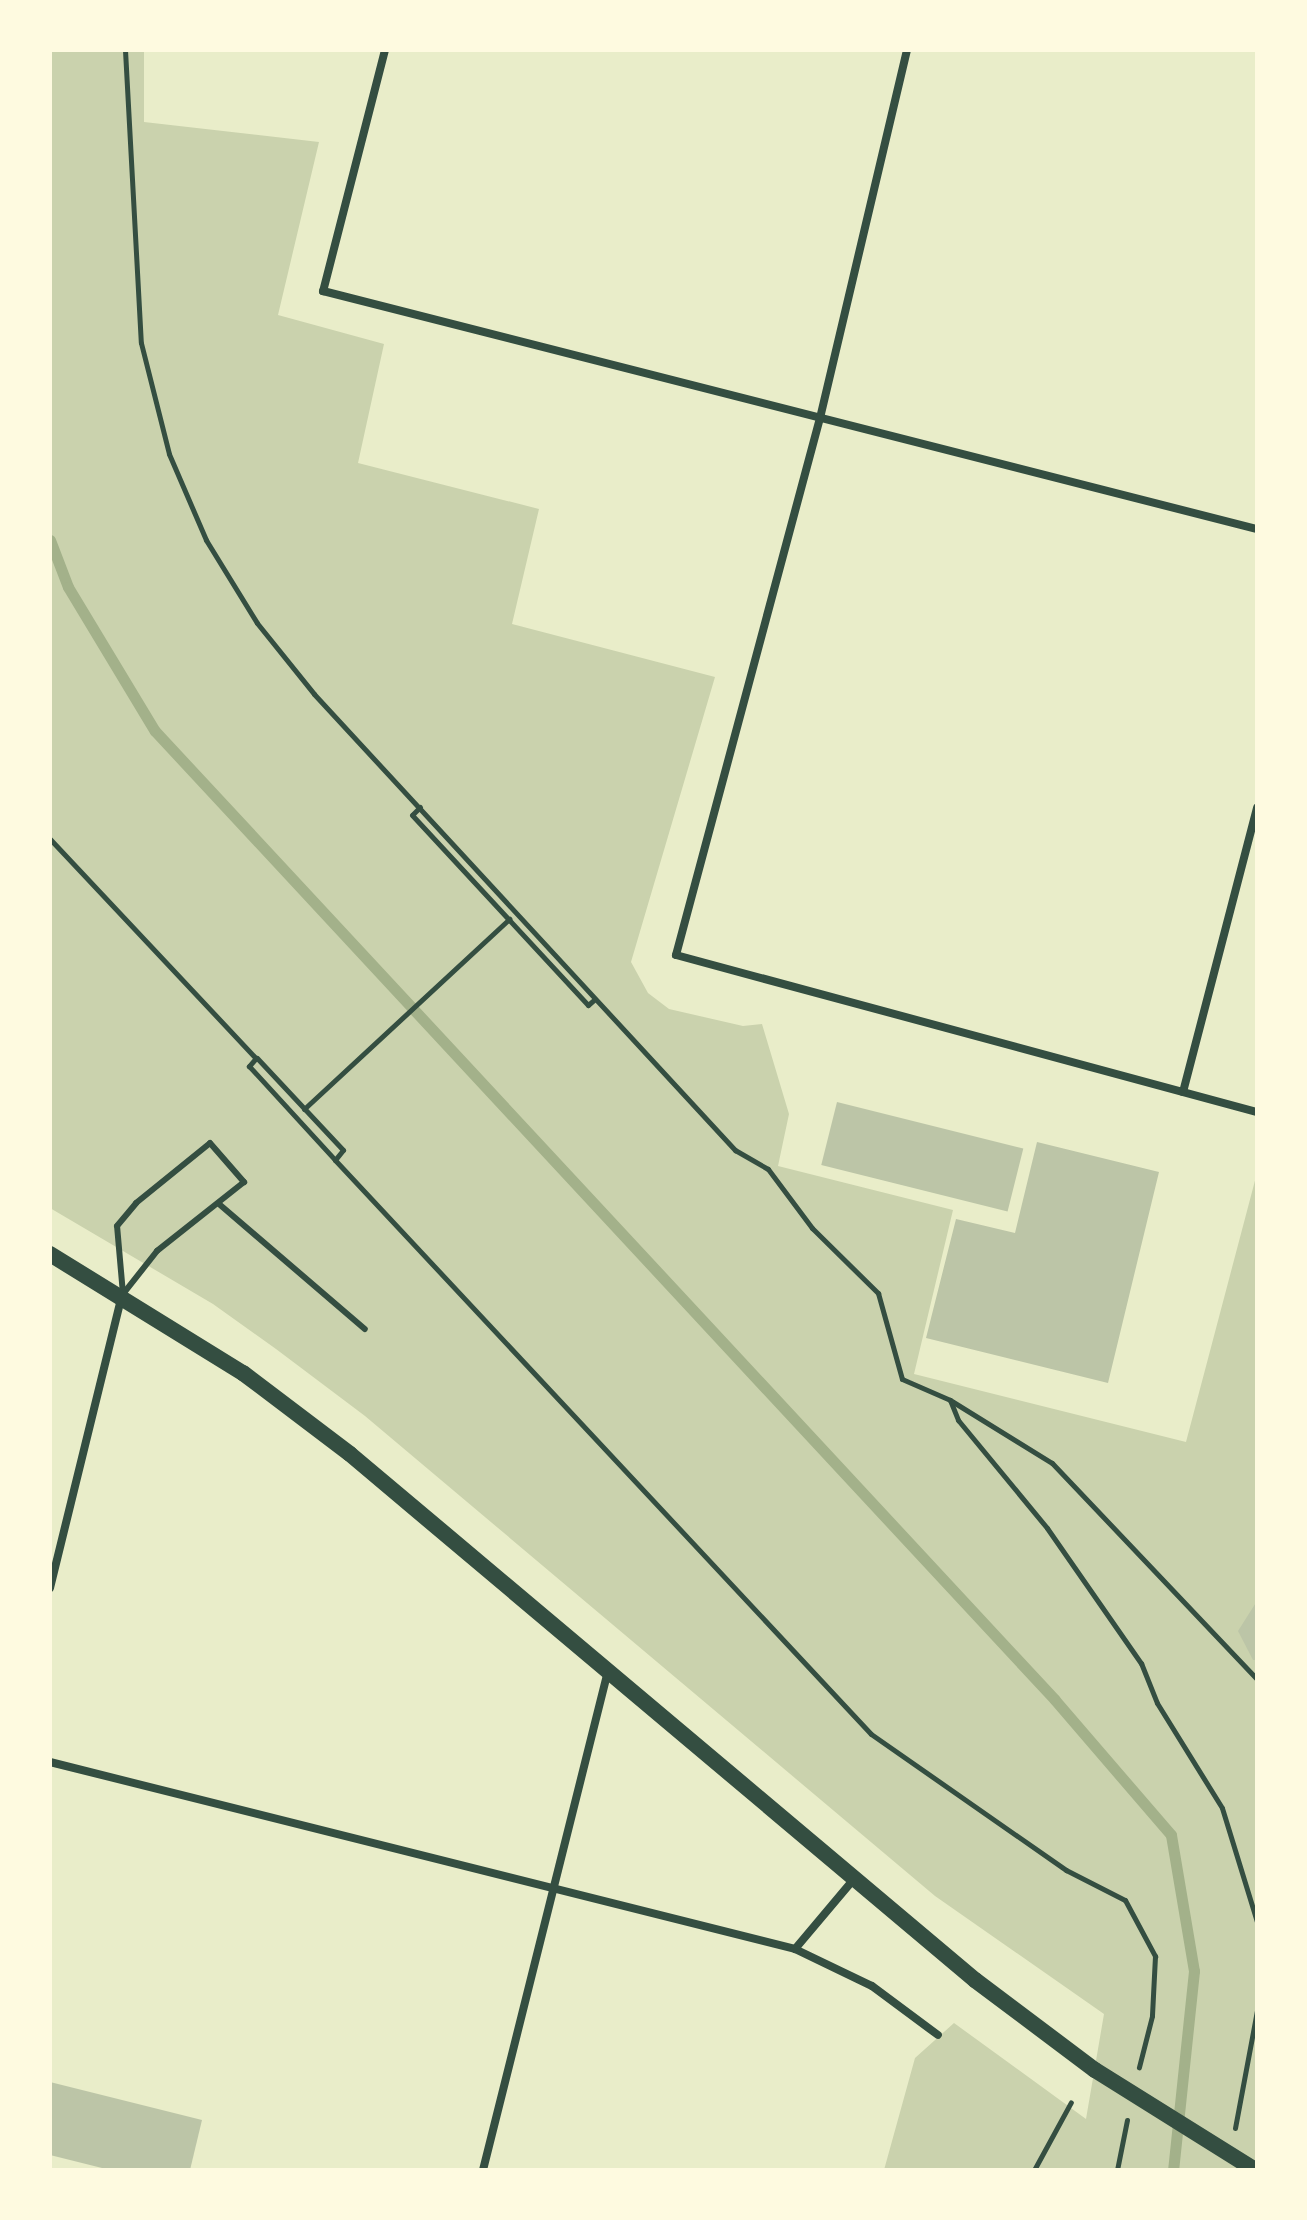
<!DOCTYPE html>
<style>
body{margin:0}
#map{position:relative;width:1307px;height:2220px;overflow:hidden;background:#e9edc9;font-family:Lora,serif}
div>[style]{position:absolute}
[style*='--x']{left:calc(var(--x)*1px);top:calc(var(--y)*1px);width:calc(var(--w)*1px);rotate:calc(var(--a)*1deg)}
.green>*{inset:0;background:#cad2ad}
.stream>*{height:11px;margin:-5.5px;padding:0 5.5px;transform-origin:5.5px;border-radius:5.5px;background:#a3b18a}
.building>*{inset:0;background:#bcc5a7;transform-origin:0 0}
.path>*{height:5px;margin:-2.5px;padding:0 2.5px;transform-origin:2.5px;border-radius:2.5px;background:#344e41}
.service>*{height:6px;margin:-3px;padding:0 3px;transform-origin:3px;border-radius:3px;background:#344e41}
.minor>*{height:8px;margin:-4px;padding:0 4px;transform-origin:4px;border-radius:4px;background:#344e41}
.secondary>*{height:16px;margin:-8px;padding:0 8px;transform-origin:8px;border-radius:8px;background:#344e41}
span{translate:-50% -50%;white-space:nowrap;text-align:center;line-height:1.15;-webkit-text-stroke:8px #fefae0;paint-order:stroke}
.frame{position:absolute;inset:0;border:52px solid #fefae0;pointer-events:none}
</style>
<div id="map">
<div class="green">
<i style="clip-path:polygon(50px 50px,144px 50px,144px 122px,319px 142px,278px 315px,384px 344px,358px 463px,539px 509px,512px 624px,715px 677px,631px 962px,648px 993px,669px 1009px,743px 1026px,762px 1024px,789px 1114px,778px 1166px,953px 1210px,914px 1374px,1186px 1442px,1257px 1173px,1257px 2170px,884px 2170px,915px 2058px,954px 2023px,1086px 2119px,1104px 2014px,935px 1896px,365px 1416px,276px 1349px,213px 1304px,50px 1208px)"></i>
</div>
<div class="stream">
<i style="--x:50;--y:540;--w:50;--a:69"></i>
<i style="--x:68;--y:587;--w:168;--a:58.9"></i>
<i style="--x:155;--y:731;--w:1322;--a:47.11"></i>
<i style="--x:1055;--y:1700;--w:178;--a:49.3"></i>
<i style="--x:1171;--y:1835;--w:138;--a:80.4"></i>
<i style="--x:1194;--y:1971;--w:200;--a:96"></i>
</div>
<div class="building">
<i style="left:837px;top:1102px;width:192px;height:65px;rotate:14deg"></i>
<i style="clip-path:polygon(1037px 1142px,1159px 1172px,1108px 1383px,926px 1338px,956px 1219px,1015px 1233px)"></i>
<i style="clip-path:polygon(1257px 1601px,1257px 1660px,1253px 1660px,1238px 1631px)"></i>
<i style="clip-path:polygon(50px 2082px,202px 2120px,190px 2170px,110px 2170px,50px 2155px)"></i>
</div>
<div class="path">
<i style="--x:125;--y:50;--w:293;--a:86.9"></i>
<i style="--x:141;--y:343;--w:114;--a:75.8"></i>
<i style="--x:169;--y:454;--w:94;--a:66.7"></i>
<i style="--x:206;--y:540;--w:97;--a:58.4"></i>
<i style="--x:257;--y:623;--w:91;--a:51.2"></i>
<i style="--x:314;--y:694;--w:621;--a:47.29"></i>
<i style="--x:735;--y:1150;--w:38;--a:30"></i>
<i style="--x:768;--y:1169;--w:74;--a:53.3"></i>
<i style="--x:812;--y:1228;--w:93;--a:44.6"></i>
<i style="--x:878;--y:1293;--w:89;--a:74.4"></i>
<i style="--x:902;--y:1379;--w:52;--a:23.6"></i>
<i style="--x:950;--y:1400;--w:22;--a:68"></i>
<i style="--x:958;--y:1420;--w:140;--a:50.5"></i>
<i style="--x:1047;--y:1528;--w:165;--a:55.2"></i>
<i style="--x:1141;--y:1663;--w:43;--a:68.2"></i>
<i style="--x:1157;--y:1703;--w:123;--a:58.2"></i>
<i style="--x:1222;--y:1808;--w:119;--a:72.9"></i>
<i style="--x:420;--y:807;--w:11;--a:135"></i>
<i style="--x:412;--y:815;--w:259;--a:47.2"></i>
<i style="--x:588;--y:1005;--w:9;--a:-41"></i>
<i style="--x:50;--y:839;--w:301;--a:46.8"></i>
<i style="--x:256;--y:1058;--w:11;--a:131"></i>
<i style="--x:249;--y:1066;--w:127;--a:47.5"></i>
<i style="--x:335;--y:1160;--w:785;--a:46.96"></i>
<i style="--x:871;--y:1734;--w:238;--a:34.9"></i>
<i style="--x:1066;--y:1870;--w:66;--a:27"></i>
<i style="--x:1125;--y:1900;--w:64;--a:61.8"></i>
<i style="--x:1155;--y:1956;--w:60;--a:92.9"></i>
<i style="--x:1152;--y:2016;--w:53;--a:104.3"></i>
<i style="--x:257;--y:1058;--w:126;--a:46.9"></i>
<i style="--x:343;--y:1150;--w:13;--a:129"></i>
<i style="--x:304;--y:1109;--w:280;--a:-42.8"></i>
<i style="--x:950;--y:1400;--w:120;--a:31.7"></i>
<i style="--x:1052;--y:1463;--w:298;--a:46.5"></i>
<i style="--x:1235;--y:2128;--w:119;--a:-79.4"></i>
<i style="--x:1034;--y:2170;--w:77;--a:-61.4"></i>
<i style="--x:1117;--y:2170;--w:51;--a:-78.7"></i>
</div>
<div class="service">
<i style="--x:210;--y:1143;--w:52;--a:48.9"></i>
<i style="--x:244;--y:1182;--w:111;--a:141.6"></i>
<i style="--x:157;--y:1251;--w:55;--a:128.3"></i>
<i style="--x:123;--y:1294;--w:68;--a:-95"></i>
<i style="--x:117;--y:1226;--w:30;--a:-50"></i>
<i style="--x:136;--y:1203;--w:95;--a:-39"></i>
<i style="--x:219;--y:1204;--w:192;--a:40.6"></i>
</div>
<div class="minor">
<i style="--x:385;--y:50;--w:249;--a:104.4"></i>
<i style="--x:323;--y:291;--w:964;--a:14.3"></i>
<i style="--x:907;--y:50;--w:378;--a:103.3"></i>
<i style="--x:820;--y:418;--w:556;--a:105.01"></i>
<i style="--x:676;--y:955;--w:602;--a:15.12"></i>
<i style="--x:1183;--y:1092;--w:294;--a:-75.4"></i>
<i style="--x:50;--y:1588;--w:298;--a:-76.2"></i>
<i style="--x:50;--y:1762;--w:768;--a:14.09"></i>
<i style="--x:795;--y:1949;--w:92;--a:-49.9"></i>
<i style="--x:795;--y:1949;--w:85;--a:25.7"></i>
<i style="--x:872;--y:1986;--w:82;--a:36.6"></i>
<i style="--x:483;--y:2170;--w:514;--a:-75.94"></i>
</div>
<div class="secondary">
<i style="--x:50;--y:1254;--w:227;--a:31.7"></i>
<i style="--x:243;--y:1373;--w:134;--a:37.1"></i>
<i style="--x:350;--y:1454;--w:817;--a:40.08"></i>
<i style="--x:975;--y:1980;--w:150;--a:36.9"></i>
<i style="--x:1095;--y:2070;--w:189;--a:32"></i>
</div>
<div class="frame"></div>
</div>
